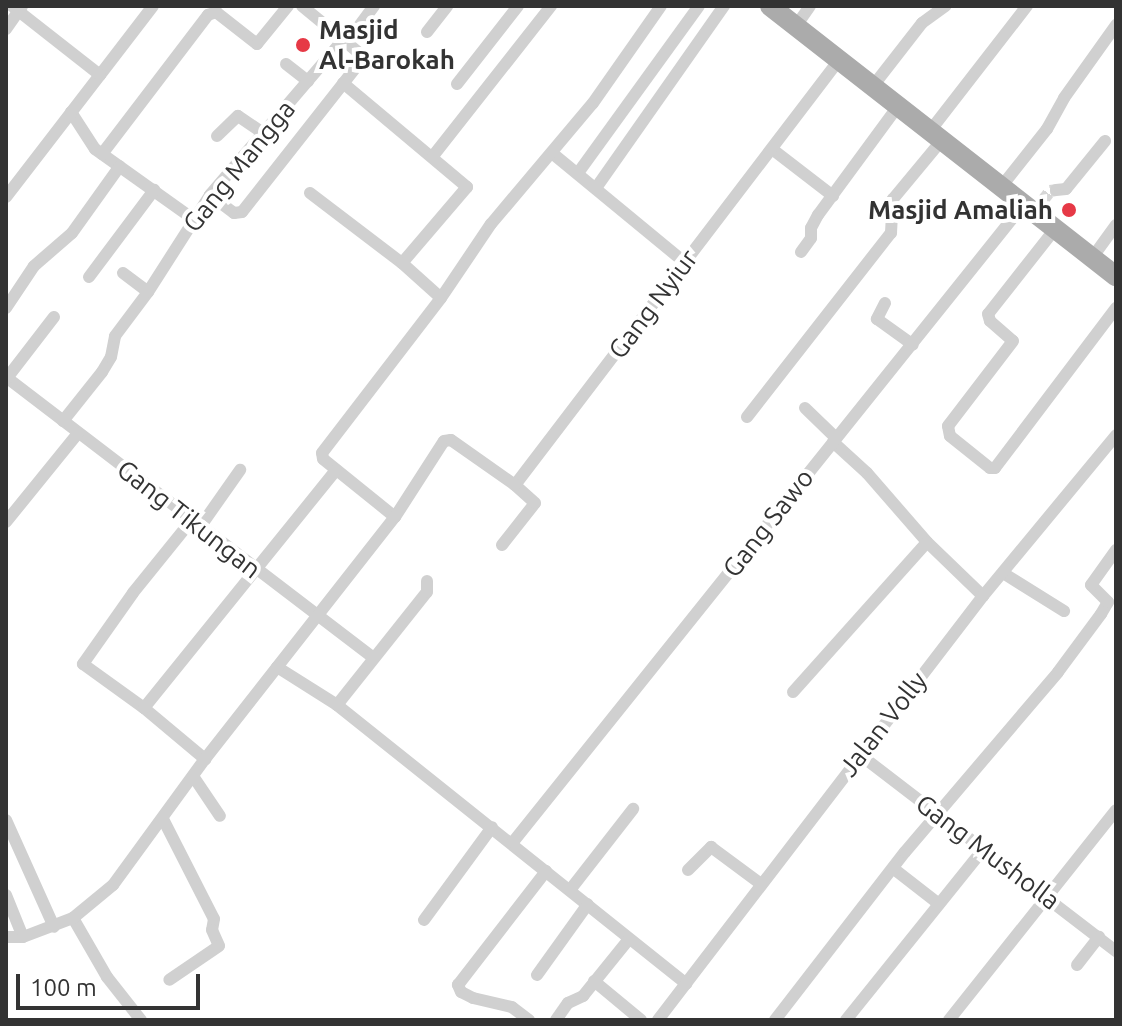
<!DOCTYPE html>
<style>
body{margin:0}
#map{position:relative;width:1122px;height:1026px;overflow:hidden;background:#fff;font-family:Ubuntu,sans-serif}
div>[style]{position:absolute}
[style*='--x']{left:calc(var(--x)*1px);top:calc(var(--y)*1px);width:calc(var(--w)*1px);rotate:calc(var(--a)*1deg)}
.street-tunnel>*{height:12px;margin-top:-6px;transform-origin:0;background:repeating-linear-gradient(90deg,#d6d6d6 0 12px,transparent 0 18px)}
.street>*{height:12px;margin:-6px;padding:0 6px;transform-origin:6px;border-radius:6px;background:#d0d0d0}
.primary>*{height:20px;margin:-10px;padding:0 10px;transform-origin:10px;border-radius:10px;background:#ababab}
.dots>*{width:22px;height:22px;translate:-50% -50%;box-sizing:border-box;border:4px solid #fff;border-radius:50%}
span{translate:-50% -50%;white-space:nowrap;text-align:center;line-height:1.15;-webkit-text-stroke:8px #fff;paint-order:stroke}
.poi-label{font-size:26px;color:#333;font-weight:700}
.left{translate:0 -50%;text-align:left}
.right{translate:-100% -50%;text-align:right}
.street-label{font-size:26px;color:#333}
.frame{position:absolute;inset:0;border:8px solid #333;pointer-events:none}
.scale{position:absolute;left:16px;top:974px;width:184px;height:36px;box-sizing:border-box;border:4px solid #333;border-top:0;padding-left:10px;font-size:24px;line-height:28px;white-space:nowrap;color:#333;-webkit-text-stroke:6px #fff;paint-order:stroke}
</style>
<div id="map">
<div class="street-tunnel">
<i style="--x:1041;--y:203;--w:15;--a:-53"></i>
<i style="--x:1050;--y:191;--w:6;--a:-9"></i>
</div>
<div class="street">
<i style="--x:796;--y:26;--w:24;--a:-55"></i>
<i style="--x:6;--y:29;--w:28;--a:-55"></i>
<i style="--x:427;--y:32;--w:33;--a:-52"></i>
<i style="--x:286;--y:64;--w:28;--a:38"></i>
<i style="--x:100;--y:75;--w:87;--a:-52.5"></i>
<i style="--x:343;--y:83;--w:162;--a:40"></i>
<i style="--x:467;--y:187;--w:100;--a:130.5"></i>
<i style="--x:457;--y:84;--w:99;--a:-52"></i>
<i style="--x:873;--y:86;--w:80;--a:-52.1"></i>
<i style="--x:922;--y:23;--w:29;--a:-36"></i>
<i style="--x:71;--y:112;--w:44;--a:57"></i>
<i style="--x:95;--y:149;--w:120;--a:35.5"></i>
<i style="--x:930;--y:131;--w:158;--a:-52.2"></i>
<i style="--x:217;--y:136;--w:29;--a:-44"></i>
<i style="--x:238;--y:116;--w:32;--a:34"></i>
<i style="--x:772;--y:149;--w:77;--a:37.6"></i>
<i style="--x:552;--y:153;--w:171;--a:39.5"></i>
<i style="--x:102;--y:154;--w:175;--a:-52.7"></i>
<i style="--x:208;--y:15;--w:9;--a:-21"></i>
<i style="--x:216;--y:12;--w:52;--a:38"></i>
<i style="--x:257;--y:44;--w:49;--a:-50.8"></i>
<i style="--x:433;--y:156;--w:191;--a:-51.8"></i>
<i style="--x:578;--y:173;--w:206;--a:-54.1"></i>
<i style="--x:1001;--y:187;--w:74;--a:-51.6"></i>
<i style="--x:1047;--y:129;--w:35;--a:-61"></i>
<i style="--x:1064;--y:98;--w:90;--a:-54.5"></i>
<i style="--x:596;--y:188;--w:223;--a:-54.9"></i>
<i style="--x:1056;--y:190;--w:10;--a:-6"></i>
<i style="--x:1066;--y:189;--w:62;--a:-50.9"></i>
<i style="--x:310;--y:193;--w:116;--a:37.3"></i>
<i style="--x:402;--y:263;--w:52;--a:41.9"></i>
<i style="--x:210;--y:195;--w:30;--a:37"></i>
<i style="--x:234;--y:213;--w:8;--a:-7"></i>
<i style="--x:242;--y:212;--w:197;--a:-51.8"></i>
<i style="--x:364;--y:57;--w:80;--a:-140.6"></i>
<i style="--x:6;--y:197;--w:154;--a:-52.4"></i>
<i style="--x:100;--y:75;--w:112;--a:-141.9"></i>
<i style="--x:1055;--y:229;--w:108;--a:128.2"></i>
<i style="--x:988;--y:314;--w:7;--a:74"></i>
<i style="--x:990;--y:321;--w:30;--a:41"></i>
<i style="--x:1013;--y:341;--w:107;--a:127.4"></i>
<i style="--x:948;--y:426;--w:10;--a:79"></i>
<i style="--x:950;--y:436;--w:51;--a:38.7"></i>
<i style="--x:990;--y:468;--w:5;--a:0"></i>
<i style="--x:995;--y:468;--w:201;--a:-52.9"></i>
<i style="--x:801;--y:252;--w:17;--a:-54"></i>
<i style="--x:811;--y:238;--w:10;--a:-90"></i>
<i style="--x:811;--y:228;--w:15;--a:-62"></i>
<i style="--x:818;--y:215;--w:135;--a:-53.7"></i>
<i style="--x:1092;--y:258;--w:41;--a:-54"></i>
<i style="--x:123;--y:273;--w:31;--a:37"></i>
<i style="--x:89;--y:277;--w:109;--a:-53.2"></i>
<i style="--x:885;--y:303;--w:18;--a:117"></i>
<i style="--x:877;--y:319;--w:44;--a:35.8"></i>
<i style="--x:6;--y:308;--w:50;--a:-56.3"></i>
<i style="--x:34;--y:266;--w:50;--a:-41"></i>
<i style="--x:72;--y:233;--w:82;--a:-54.4"></i>
<i style="--x:6;--y:377;--w:462;--a:37.4"></i>
<i style="--x:7;--y:378;--w:77;--a:-52.4"></i>
<i style="--x:805;--y:408;--w:43;--a:44.1"></i>
<i style="--x:747;--y:417;--w:234;--a:-52"></i>
<i style="--x:891;--y:233;--w:34;--a:-87"></i>
<i style="--x:893;--y:199;--w:77;--a:-50.3"></i>
<i style="--x:63;--y:421;--w:63;--a:-51.5"></i>
<i style="--x:102;--y:372;--w:17;--a:-59"></i>
<i style="--x:111;--y:357;--w:21;--a:-79"></i>
<i style="--x:115;--y:336;--w:55;--a:-53.1"></i>
<i style="--x:148;--y:292;--w:115;--a:-57.4"></i>
<i style="--x:210;--y:195;--w:201;--a:-49.4"></i>
<i style="--x:341;--y:42;--w:7;--a:-8"></i>
<i style="--x:348;--y:41;--w:44;--a:-53.4"></i>
<i style="--x:833;--y:442;--w:46;--a:42.4"></i>
<i style="--x:867;--y:473;--w:91;--a:49"></i>
<i style="--x:927;--y:542;--w:78;--a:44"></i>
<i style="--x:395;--y:517;--w:92;--a:-141.1"></i>
<i style="--x:323;--y:459;--w:6;--a:-99"></i>
<i style="--x:322;--y:453;--w:195;--a:-52.5"></i>
<i style="--x:441;--y:298;--w:89;--a:-56"></i>
<i style="--x:491;--y:224;--w:158;--a:-49.9"></i>
<i style="--x:593;--y:103;--w:118;--a:-55"></i>
<i style="--x:191;--y:521;--w:92;--a:128.9"></i>
<i style="--x:133;--y:593;--w:87;--a:125.2"></i>
<i style="--x:83;--y:664;--w:75;--a:35.8"></i>
<i style="--x:144;--y:708;--w:80;--a:39.9"></i>
<i style="--x:6;--y:522;--w:114;--a:-51"></i>
<i style="--x:200;--y:527;--w:70;--a:-54.9"></i>
<i style="--x:502;--y:545;--w:53;--a:-51.8"></i>
<i style="--x:535;--y:503;--w:27;--a:-138"></i>
<i style="--x:515;--y:485;--w:534;--a:-52.68"></i>
<i style="--x:1003;--y:573;--w:72;--a:31.9"></i>
<i style="--x:277;--y:667;--w:71;--a:32.3"></i>
<i style="--x:337;--y:705;--w:447;--a:38.6"></i>
<i style="--x:793;--y:692;--w:201;--a:-48.2"></i>
<i style="--x:337;--y:705;--w:144;--a:-51.5"></i>
<i style="--x:427;--y:592;--w:11;--a:-90"></i>
<i style="--x:144;--y:708;--w:306;--a:-51.1"></i>
<i style="--x:859;--y:754;--w:324;--a:37.5"></i>
<i style="--x:193;--y:776;--w:48;--a:56"></i>
<i style="--x:163;--y:819;--w:112;--a:63"></i>
<i style="--x:214;--y:919;--w:11;--a:100"></i>
<i style="--x:212;--y:930;--w:17;--a:66"></i>
<i style="--x:219;--y:946;--w:60;--a:145.8"></i>
<i style="--x:6;--y:820;--w:117;--a:65.8"></i>
<i style="--x:513;--y:842;--w:817;--a:-51.31"></i>
<i style="--x:894;--y:869;--w:57;--a:37.9"></i>
<i style="--x:688;--y:870;--w:33;--a:-45"></i>
<i style="--x:711;--y:847;--w:62;--a:36.5"></i>
<i style="--x:570;--y:890;--w:103;--a:-52.1"></i>
<i style="--x:6;--y:895;--w:45;--a:68"></i>
<i style="--x:73;--y:918;--w:68;--a:60"></i>
<i style="--x:107;--y:977;--w:55;--a:51.7"></i>
<i style="--x:424;--y:920;--w:115;--a:-53.8"></i>
<i style="--x:6;--y:937;--w:17;--a:0"></i>
<i style="--x:23;--y:937;--w:53;--a:-20.8"></i>
<i style="--x:73;--y:918;--w:52;--a:-39.5"></i>
<i style="--x:113;--y:885;--w:156;--a:-53.9"></i>
<i style="--x:205;--y:759;--w:308;--a:-51.9"></i>
<i style="--x:395;--y:517;--w:90;--a:-57.2"></i>
<i style="--x:444;--y:441;--w:7;--a:-8"></i>
<i style="--x:451;--y:440;--w:78;--a:35.1"></i>
<i style="--x:1077;--y:965;--w:36;--a:-52"></i>
<i style="--x:537;--y:975;--w:87;--a:-54.3"></i>
<i style="--x:594;--y:981;--w:61;--a:39.7"></i>
<i style="--x:529;--y:1020;--w:21;--a:-143"></i>
<i style="--x:512;--y:1007;--w:40;--a:-167"></i>
<i style="--x:473;--y:998;--w:13;--a:-153"></i>
<i style="--x:461;--y:992;--w:8;--a:-113"></i>
<i style="--x:458;--y:985;--w:144;--a:-52.3"></i>
<i style="--x:556;--y:1020;--w:21;--a:-55"></i>
<i style="--x:568;--y:1003;--w:17;--a:-25"></i>
<i style="--x:583;--y:996;--w:73;--a:-51.1"></i>
<i style="--x:658;--y:1020;--w:534;--a:-52.53"></i>
<i style="--x:983;--y:596;--w:209;--a:-50.4"></i>
<i style="--x:775;--y:1020;--w:212;--a:-52.3"></i>
<i style="--x:905;--y:852;--w:236;--a:-49.6"></i>
<i style="--x:1058;--y:672;--w:72;--a:-53.4"></i>
<i style="--x:1101;--y:614;--w:14;--a:-60"></i>
<i style="--x:1108;--y:602;--w:24;--a:-135"></i>
<i style="--x:1091;--y:585;--w:43;--a:-54.5"></i>
<i style="--x:846;--y:1020;--w:217;--a:-51.2"></i>
<i style="--x:949;--y:1020;--w:268;--a:-51.5"></i>
</div>
<div class="primary">
<i style="--x:770;--y:6;--w:439;--a:38"></i>
</div>
<div class="dots">
<i style="left:303px;top:45px;background:#e63946"></i>
<i style="left:1069px;top:210px;background:#e63946"></i>
</div>
<div class="poi-label">
<span class="left" style="left:319px;top:45px">Masjid<br>Al-Barokah</span>
<span class="right" style="left:1053px;top:210px">Masjid Amaliah</span>
</div>
<div class="street-label">
<span style="left:239px;top:166px;rotate:-51deg">Gang Mangga</span>
<span style="left:653px;top:304px;rotate:-53deg">Gang Nyiur</span>
<span style="left:189px;top:519px;rotate:38deg">Gang Tikungan</span>
<span style="left:768px;top:523px;rotate:-52deg">Gang Sawo</span>
<span style="left:883px;top:724px;rotate:-52deg">Jalan Volly</span>
<span style="left:988px;top:852px;rotate:37deg">Gang Musholla</span>
</div>
<div class="frame"></div>
<div class="scale">100 m</div>
</div>
